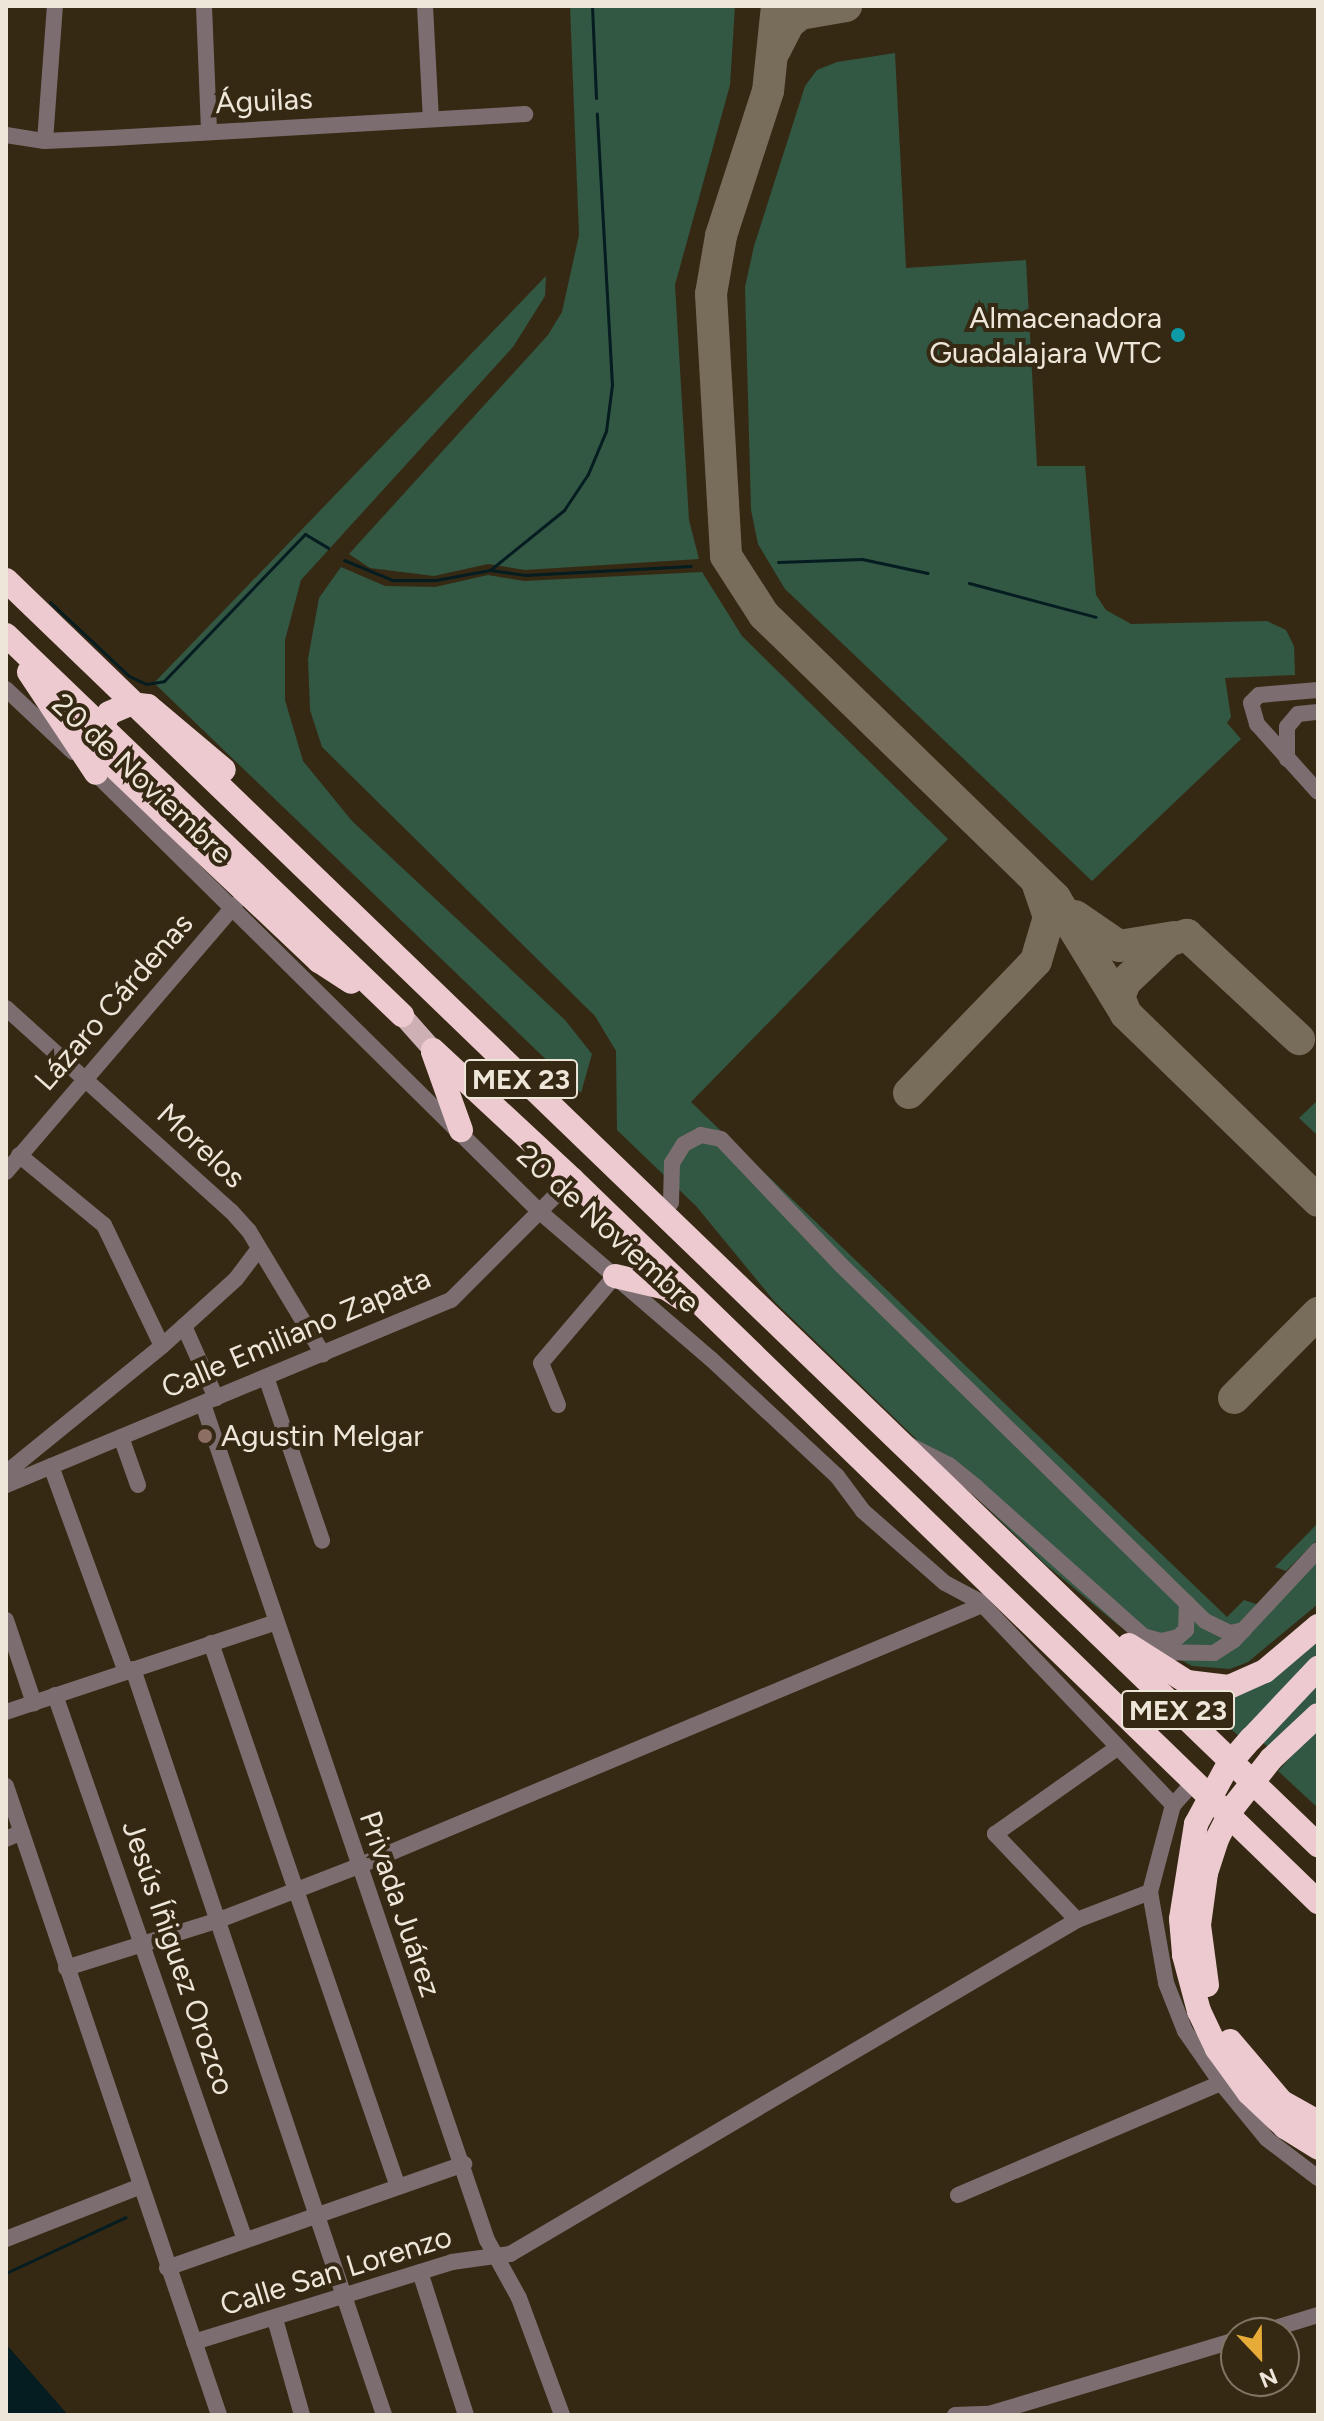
<!DOCTYPE html>
<meta charset="utf-8">
<style>
body{margin:0}
#map{position:relative;width:1324px;height:2421px;overflow:hidden;background:#362914;font-family:Figtree,sans-serif}
div>[style]{position:absolute}
[style*='--x']{left:calc(var(--x)*1px);top:calc(var(--y)*1px);width:calc(var(--w)*1px);rotate:calc(var(--a)*1deg)}
.green>*{inset:0;background:#325742}
.water>*{inset:0;background:#051c20}
.stream>*{height:3px;margin:-1.5px;padding:0 1.5px;transform-origin:1.5px;border-radius:1.5px;background:#051c20}
.taxiway>*{height:32px;margin:-16px;padding:0 16px;transform-origin:16px;border-radius:16px;background:#786d5b}
.minor>*{height:16px;margin:-8px;padding:0 8px;transform-origin:8px;border-radius:8px;background:#7c6e70}
.major>*{height:20px;margin:-10px;padding:0 10px;transform-origin:10px;border-radius:10px;background:#ccb0b4}
.highway>*{height:24px;margin:-12px;padding:0 12px;transform-origin:12px;border-radius:12px;background:#eccacf}
.highway-bridge>*{height:24px;margin:-12px;padding:0 12px;transform-origin:12px;border-radius:12px;background:#eccacf}
.dots>*{width:22px;height:22px;translate:-50% -50%;box-sizing:border-box;border:4px solid #362914;border-radius:50%}
span{translate:-50% -50%;white-space:nowrap;text-align:center;line-height:1.15;-webkit-text-stroke:8px #362914;paint-order:stroke}
.shield-label span{padding:2px 6px;background:#362914;border:2px solid;border-radius:6px;-webkit-text-stroke-width:0}
.shield-label{font-size:28px;color:#eee6d9;font-weight:700}
.street-label{font-size:30px;color:#eee6d9}
.poi-label{font-size:30px;color:#eee6d9}
.right{translate:-100% -50%;text-align:right}
.left{translate:0 -50%;text-align:left}
.frame{position:absolute;inset:0;border:8px solid #eee6d9;pointer-events:none}
.north{position:absolute;left:1220px;top:2317px;width:80px;height:80px;box-sizing:border-box;background:#362914;border:2px solid #807563;border-radius:50%;rotate:158deg;font-size:22px;font-weight:700;line-height:32px;text-align:center;color:#eee6d9}
.north::after{content:'';display:block;margin:auto;width:28px;height:36px;background:#e7ac37;clip-path:polygon(50% 0,100% 100%,50% 72%,0 100%)}
</style>
<div id="map">
<div class="green">
<i style="clip-path:polygon(570px 6px,735px 6px,730px 85px,675px 285px,689px 520px,699px 559px,525px 570px,488px 564px,434px 576px,370px 568px,349px 554px,548px 335px,562px 312px,579px 235px)"></i>
<i style="clip-path:polygon(895px 53px,906px 268px,1026px 260px,1037px 466px,1085px 466px,1096px 595px,1106px 610px,1131px 624px,1267px 621px,1286px 630px,1294px 646px,1295px 675px,1225px 678px,1231px 717px,1227px 723px,1241px 739px,1092px 881px,785px 589px,758px 544px,751px 510px,745px 287px,754px 246px,805px 86px,817px 70px,837px 62px)"></i>
<i style="clip-path:polygon(546px 276px,545px 296px,513px 347px,301px 580px,285px 640px,285px 700px,303px 761px,352px 821px,565px 1020px,592px 1054px,581px 1093px,154px 683px)"></i>
<i style="clip-path:polygon(341px 567px,385px 586px,435px 587px,488px 575px,524px 581px,702px 572px,742px 636px,948px 839px,691px 1102px,1227px 1617px,1244px 1600px,1262px 1606px,1318px 1560px,1318px 1604px,1248px 1662px,1230px 1669px,1192px 1666px,1118px 1625px,1045px 1564px,775px 1302px,696px 1206px,617px 1130px,616px 1051px,595px 1016px,322px 747px,310px 710px,308px 659px,319px 598px)"></i>
<i style="clip-path:polygon(1318px 1100px,1318px 1136px,1299px 1118px)"></i>
<i style="clip-path:polygon(1318px 1523px,1318px 1539px,1286px 1571px,1275px 1567px)"></i>
<i style="clip-path:polygon(1318px 1633px,1318px 1660px,1242px 1739px,1188px 1690px,1212px 1694px)"></i>
<i style="clip-path:polygon(1318px 1681px,1318px 1707px,1274px 1753px,1261px 1741px)"></i>
<i style="clip-path:polygon(1318px 1727px,1318px 1808px,1278px 1771px)"></i>
</div>
<div class="water">
<i style="clip-path:polygon(6px 2344px,68px 2415px,6px 2415px)"></i>
</div>
<div class="stream">
<i style="--x:592;--y:6;--w:92;--a:87.5"></i>
<i style="--x:344;--y:560;--w:52;--a:22.6"></i>
<i style="--x:392;--y:580;--w:44;--a:0"></i>
<i style="--x:436;--y:580;--w:55;--a:-10.5"></i>
<i style="--x:490;--y:570;--w:35;--a:8"></i>
<i style="--x:525;--y:575;--w:166;--a:-3.1"></i>
<i style="--x:778;--y:562;--w:84;--a:-2"></i>
<i style="--x:862;--y:559;--w:67;--a:12"></i>
<i style="--x:490;--y:570;--w:95;--a:-39"></i>
<i style="--x:564;--y:510;--w:43;--a:-56.3"></i>
<i style="--x:588;--y:474;--w:47;--a:-67.3"></i>
<i style="--x:606;--y:431;--w:46;--a:-82.6"></i>
<i style="--x:612;--y:385;--w:272;--a:-93.2"></i>
<i style="--x:969;--y:583;--w:131;--a:15"></i>
<i style="--x:50;--y:602;--w:108;--a:43.1"></i>
<i style="--x:129;--y:676;--w:19;--a:25"></i>
<i style="--x:146;--y:684;--w:18;--a:-9"></i>
<i style="--x:164;--y:681;--w:204;--a:-46.2"></i>
<i style="--x:305;--y:534;--w:27;--a:31"></i>
<i style="--x:6;--y:2273;--w:132;--a:-25"></i>
</div>
<div class="taxiway">
<i style="--x:777;--y:6;--w:85;--a:96"></i>
<i style="--x:768;--y:91;--w:152;--a:108"></i>
<i style="--x:721;--y:236;--w:59;--a:99.8"></i>
<i style="--x:711;--y:294;--w:262;--a:86.7"></i>
<i style="--x:726;--y:556;--w:70;--a:57.2"></i>
<i style="--x:764;--y:615;--w:406;--a:44.2"></i>
<i style="--x:1055;--y:898;--w:136;--a:58.5"></i>
<i style="--x:1126;--y:1014;--w:268;--a:44.2"></i>
<i style="--x:775;--y:50;--w:30;--a:-63"></i>
<i style="--x:789;--y:23;--w:14;--a:-39"></i>
<i style="--x:800;--y:14;--w:47;--a:-9.9"></i>
<i style="--x:1075;--y:916;--w:53;--a:34.3"></i>
<i style="--x:1119;--y:946;--w:56;--a:-9.3"></i>
<i style="--x:1126;--y:1014;--w:18;--a:-112"></i>
<i style="--x:1119;--y:997;--w:16;--a:-68"></i>
<i style="--x:1125;--y:982;--w:59;--a:-43.6"></i>
<i style="--x:1168;--y:941;--w:20;--a:-18"></i>
<i style="--x:1187;--y:935;--w:153;--a:42.9"></i>
<i style="--x:909;--y:1093;--w:183;--a:-46.1"></i>
<i style="--x:1036;--y:961;--w:46;--a:-73.5"></i>
<i style="--x:1049;--y:917;--w:34;--a:-109"></i>
<i style="--x:1234;--y:1398;--w:120;--a:-45.3"></i>
</div>
<div class="minor">
<i style="--x:204;--y:6;--w:126;--a:87.7"></i>
<i style="--x:425;--y:6;--w:113;--a:87"></i>
<i style="--x:6;--y:135;--w:39;--a:9"></i>
<i style="--x:45;--y:141;--w:66;--a:-2.6"></i>
<i style="--x:111;--y:138;--w:415;--a:-3.3"></i>
<i style="--x:45;--y:141;--w:135;--a:-85.8"></i>
<i style="--x:6;--y:689;--w:92;--a:43.2"></i>
<i style="--x:1318;--y:690;--w:59;--a:175.2"></i>
<i style="--x:1259;--y:695;--w:11;--a:135"></i>
<i style="--x:1251;--y:703;--w:22;--a:74"></i>
<i style="--x:1257;--y:724;--w:91;--a:48.1"></i>
<i style="--x:1287;--y:759;--w:32;--a:-90"></i>
<i style="--x:1287;--y:727;--w:17;--a:-50"></i>
<i style="--x:1298;--y:714;--w:20;--a:-6"></i>
<i style="--x:90;--y:768;--w:632;--a:44.62"></i>
<i style="--x:540;--y:1212;--w:225;--a:40.7"></i>
<i style="--x:711;--y:1359;--w:172;--a:42.9"></i>
<i style="--x:837;--y:1476;--w:44;--a:53.4"></i>
<i style="--x:863;--y:1511;--w:109;--a:41.3"></i>
<i style="--x:945;--y:1583;--w:38;--a:28"></i>
<i style="--x:979;--y:1601;--w:282;--a:46.4"></i>
<i style="--x:6;--y:1008;--w:303;--a:42.1"></i>
<i style="--x:231;--y:1211;--w:27;--a:48"></i>
<i style="--x:249;--y:1231;--w:144;--a:59"></i>
<i style="--x:19;--y:1155;--w:110;--a:39.5"></i>
<i style="--x:104;--y:1225;--w:134;--a:64.4"></i>
<i style="--x:6;--y:1172;--w:352;--a:-49.4"></i>
<i style="--x:671;--y:1203;--w:40;--a:-88.6"></i>
<i style="--x:672;--y:1163;--w:22;--a:-58"></i>
<i style="--x:684;--y:1144;--w:19;--a:-28"></i>
<i style="--x:701;--y:1135;--w:20;--a:11"></i>
<i style="--x:721;--y:1139;--w:174;--a:46.4"></i>
<i style="--x:841;--y:1265;--w:509;--a:44.36"></i>
<i style="--x:1205;--y:1621;--w:28;--a:26"></i>
<i style="--x:1230;--y:1633;--w:14;--a:-12"></i>
<i style="--x:184;--y:1326;--w:79;--a:66"></i>
<i style="--x:266;--y:1377;--w:173;--a:71.1"></i>
<i style="--x:203;--y:1404;--w:883;--a:71.24"></i>
<i style="--x:487;--y:2240;--w:66;--a:61.1"></i>
<i style="--x:519;--y:2298;--w:125;--a:69.8"></i>
<i style="--x:558;--y:1405;--w:45;--a:-112"></i>
<i style="--x:541;--y:1363;--w:114;--a:-49.6"></i>
<i style="--x:121;--y:1437;--w:51;--a:70.5"></i>
<i style="--x:909;--y:1445;--w:45;--a:26.6"></i>
<i style="--x:949;--y:1465;--w:35;--a:39"></i>
<i style="--x:976;--y:1487;--w:224;--a:41.7"></i>
<i style="--x:1143;--y:1636;--w:19;--a:16"></i>
<i style="--x:1161;--y:1641;--w:17;--a:-13"></i>
<i style="--x:1178;--y:1637;--w:11;--a:-41"></i>
<i style="--x:1186;--y:1630;--w:27;--a:-88"></i>
<i style="--x:51;--y:1466;--w:219;--a:70"></i>
<i style="--x:12;--y:1468;--w:193;--a:-39.1"></i>
<i style="--x:162;--y:1346;--w:100;--a:-42.2"></i>
<i style="--x:236;--y:1279;--w:35;--a:-53"></i>
<i style="--x:6;--y:1485;--w:482;--a:-22.6"></i>
<i style="--x:451;--y:1300;--w:171;--a:-45"></i>
<i style="--x:6;--y:1620;--w:88;--a:71.4"></i>
<i style="--x:211;--y:1643;--w:575;--a:71.03"></i>
<i style="--x:1146;--y:1652;--w:68;--a:0.8"></i>
<i style="--x:1214;--y:1653;--w:24;--a:-33"></i>
<i style="--x:1234;--y:1640;--w:123;--a:-47"></i>
<i style="--x:133;--y:1669;--w:787;--a:71.4"></i>
<i style="--x:55;--y:1695;--w:577;--a:70.78"></i>
<i style="--x:6;--y:1712;--w:285;--a:-18.4"></i>
<i style="--x:1193;--y:1783;--w:30;--a:132"></i>
<i style="--x:1173;--y:1805;--w:90;--a:104.8"></i>
<i style="--x:1150;--y:1892;--w:92;--a:80"></i>
<i style="--x:1166;--y:1983;--w:52;--a:68.4"></i>
<i style="--x:1185;--y:2031;--w:63;--a:55.3"></i>
<i style="--x:1221;--y:2083;--w:72;--a:50.6"></i>
<i style="--x:1267;--y:2139;--w:64;--a:37.4"></i>
<i style="--x:6;--y:1786;--w:664;--a:71.29"></i>
<i style="--x:6;--y:1839;--w:17;--a:-24"></i>
<i style="--x:1077;--y:1920;--w:119;--a:-133.6"></i>
<i style="--x:995;--y:1834;--w:149;--a:-35.2"></i>
<i style="--x:66;--y:1968;--w:160;--a:-17.4"></i>
<i style="--x:219;--y:1920;--w:147;--a:-21.1"></i>
<i style="--x:356;--y:1867;--w:679;--a:-22.71"></i>
<i style="--x:958;--y:2195;--w:286;--a:-23.1"></i>
<i style="--x:6;--y:2239;--w:143;--a:-21.4"></i>
<i style="--x:167;--y:2268;--w:315;--a:-19.3"></i>
<i style="--x:420;--y:2272;--w:150;--a:72.2"></i>
<i style="--x:275;--y:2319;--w:100;--a:74.3"></i>
<i style="--x:1259;--y:2333;--w:62;--a:-17"></i>
<i style="--x:194;--y:2342;--w:270;--a:-17.2"></i>
<i style="--x:452;--y:2262;--w:59;--a:-7.9"></i>
<i style="--x:510;--y:2254;--w:658;--a:-30.5"></i>
<i style="--x:1077;--y:1920;--w:78;--a:-21"></i>
<i style="--x:955;--y:2415;--w:34;--a:-2"></i>
<i style="--x:989;--y:2414;--w:258;--a:-16.7"></i>
</div>
<div class="major">
<i style="--x:402;--y:1015;--w:47;--a:48.5"></i>
</div>
<div class="highway">
<i style="--x:6;--y:580;--w:1823;--a:43.96"></i>
<i style="--x:6;--y:635;--w:549;--a:43.82"></i>
<i style="--x:29;--y:672;--w:121;--a:56.4"></i>
<i style="--x:171;--y:821;--w:204;--a:43.4"></i>
<i style="--x:319;--y:961;--w:38;--a:33"></i>
<i style="--x:433;--y:1050;--w:190;--a:42.9"></i>
<i style="--x:572;--y:1179;--w:1039;--a:44.1"></i>
<i style="--x:433;--y:1052;--w:83;--a:70.3"></i>
<i style="--x:615;--y:1276;--w:52;--a:13.2"></i>
<i style="--x:666;--y:1288;--w:20;--a:33"></i>
<i style="--x:1129;--y:1645;--w:69;--a:32.5"></i>
<i style="--x:1187;--y:1682;--w:42;--a:6.8"></i>
<i style="--x:1229;--y:1687;--w:39;--a:-24"></i>
<i style="--x:1265;--y:1671;--w:70;--a:-40.3"></i>
<i style="--x:1251;--y:1739;--w:98;--a:-46.7"></i>
<i style="--x:1271;--y:1759;--w:64;--a:-43.1"></i>
<i style="--x:1196;--y:1824;--w:96;--a:99"></i>
<i style="--x:1181;--y:1919;--w:36;--a:85"></i>
<i style="--x:1184;--y:1955;--w:58;--a:75"></i>
<i style="--x:1199;--y:2011;--w:42;--a:64.7"></i>
<i style="--x:1217;--y:2049;--w:54;--a:54"></i>
<i style="--x:1249;--y:2093;--w:50;--a:43.4"></i>
<i style="--x:1285;--y:2127;--w:39;--a:32"></i>
<i style="--x:1207;--y:1985;--w:61;--a:-97.6"></i>
<i style="--x:1199;--y:1925;--w:52;--a:-82.3"></i>
<i style="--x:1206;--y:1873;--w:36;--a:-72"></i>
<i style="--x:1230;--y:2041;--w:80;--a:49.6"></i>
<i style="--x:1282;--y:2102;--w:41;--a:29.1"></i>
</div>
<div class="highway-bridge">
<i style="--x:171;--y:821;--w:94;--a:-136.3"></i>
<i style="--x:103;--y:756;--w:24;--a:-99"></i>
<i style="--x:99;--y:732;--w:21;--a:-62"></i>
<i style="--x:109;--y:713;--w:23;--a:-23"></i>
<i style="--x:130;--y:704;--w:18;--a:6"></i>
<i style="--x:148;--y:706;--w:99;--a:40.1"></i>
<i style="--x:1196;--y:1824;--w:67;--a:-61.5"></i>
<i style="--x:1228;--y:1765;--w:35;--a:-49"></i>
<i style="--x:1217;--y:1839;--w:37;--a:-63"></i>
<i style="--x:1234;--y:1806;--w:60;--a:-51.8"></i>
</div>
<div class="dots">
<i style="left:1178px;top:335px;background:#0f9aa8"></i>
<i style="left:205px;top:1436px;background:#8d6e63"></i>
</div>
<div class="shield-label">
<span style="left:521px;top:1079px">MEX 23</span>
<span style="left:1178px;top:1710px">MEX 23</span>
</div>
<div class="street-label">
<span style="left:264px;top:101px;rotate:-3deg">Águilas</span>
<span style="left:142px;top:779px;rotate:43deg">20 de Noviembre</span>
<span style="left:114px;top:1002px;rotate:-49deg">Lázaro Cárdenas</span>
<span style="left:201px;top:1146px;rotate:43deg">Morelos</span>
<span style="left:608px;top:1229px;rotate:42deg">20 de Noviembre</span>
<span style="left:296px;top:1333px;rotate:-23deg">Calle Emiliano Zapata</span>
<span style="left:400px;top:1904px;rotate:71deg">Privada Juárez</span>
<span style="left:178px;top:1958px;rotate:71deg">Jesús Íñiguez Orozco</span>
<span style="left:336px;top:2271px;rotate:-17deg">Calle San Lorenzo</span>
</div>
<div class="poi-label">
<span class="right" style="left:1162px;top:335px">Almacenadora<br>Guadalajara WTC</span>
<span class="left" style="left:221px;top:1436px">Agustin Melgar</span>
</div>
<div class="frame"></div>
<div class="north">N</div>
</div>
